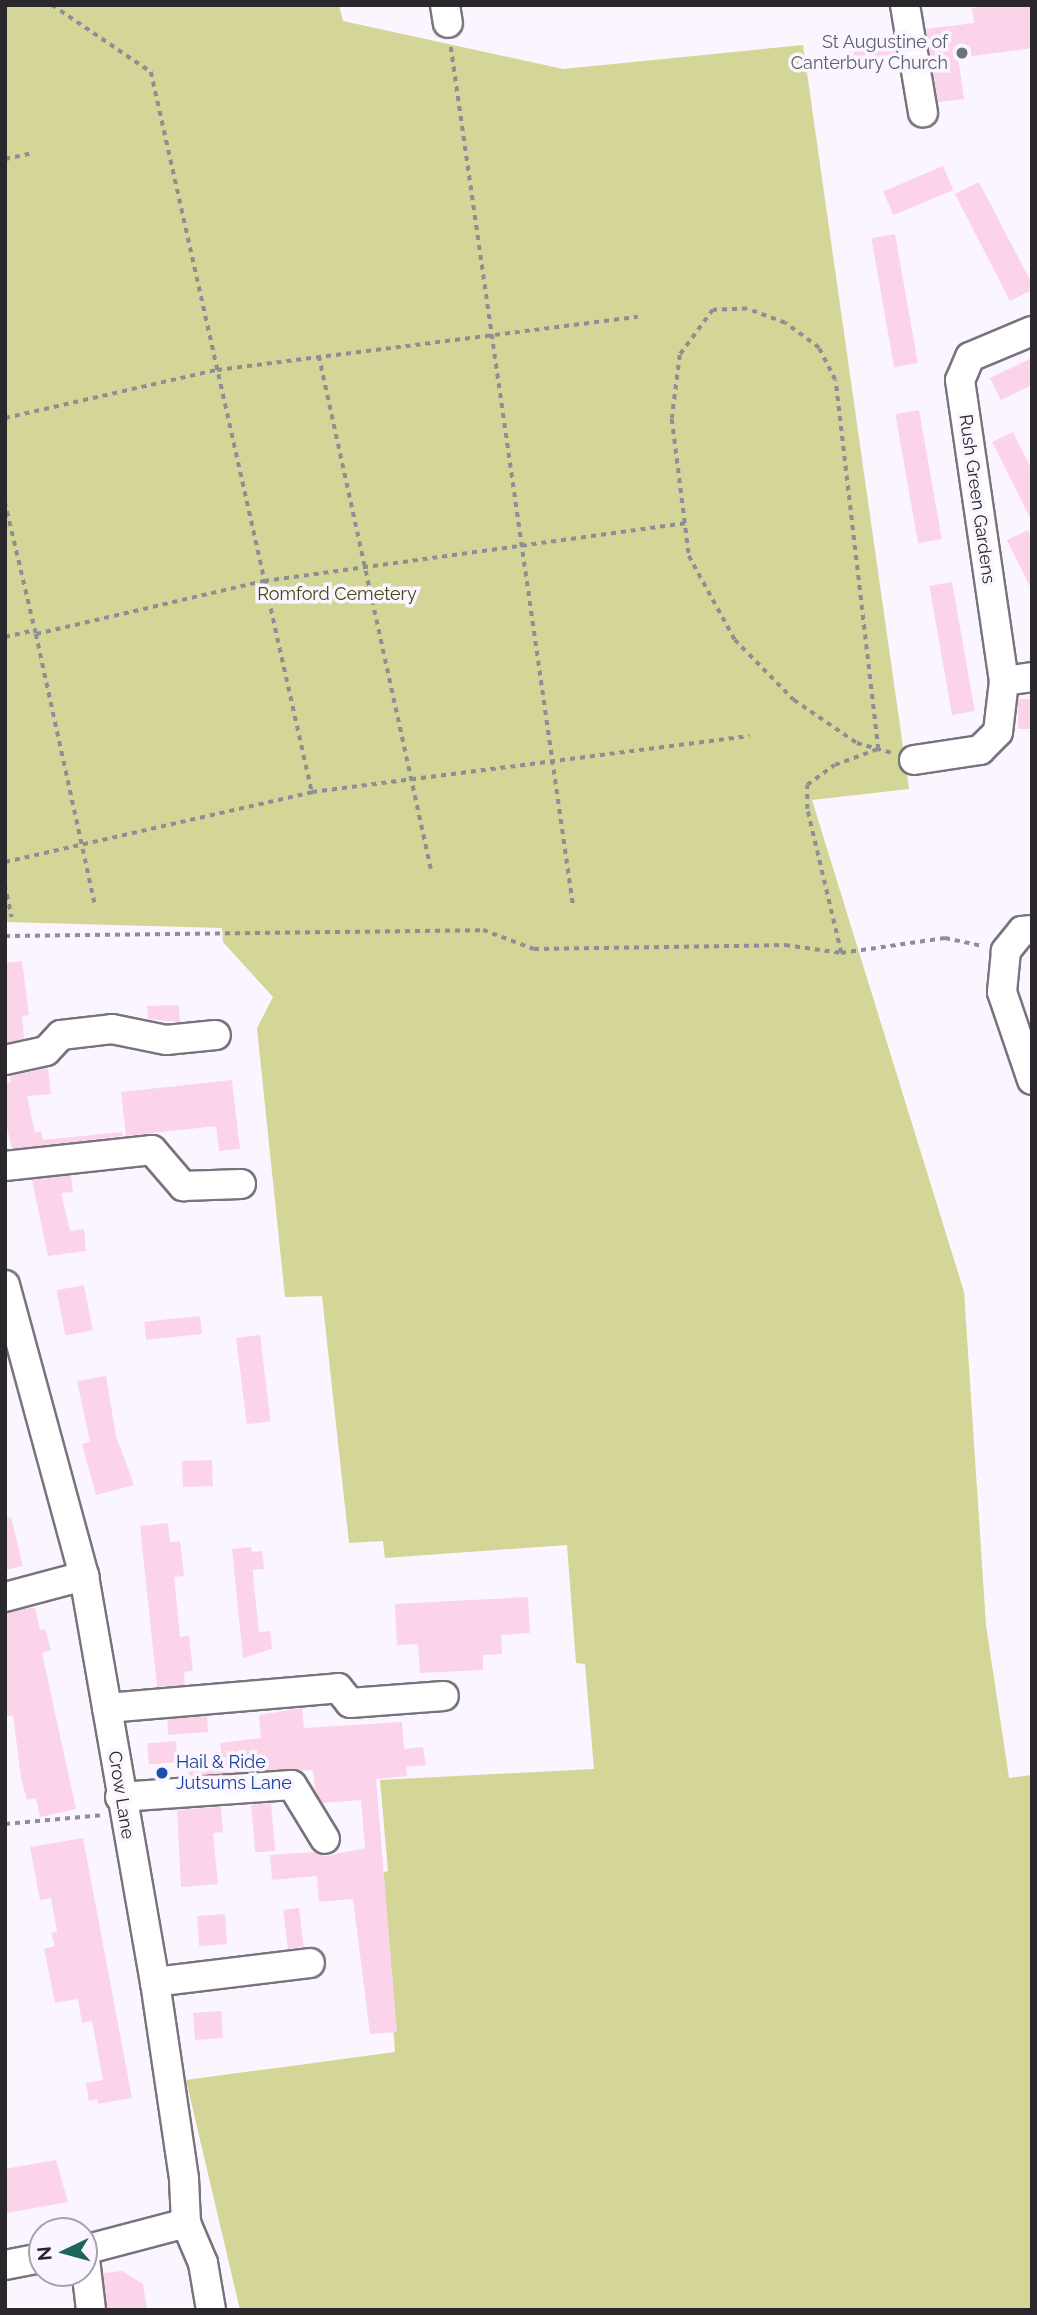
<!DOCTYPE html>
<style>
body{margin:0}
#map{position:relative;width:1037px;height:2315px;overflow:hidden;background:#faf5fe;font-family:Raleway,sans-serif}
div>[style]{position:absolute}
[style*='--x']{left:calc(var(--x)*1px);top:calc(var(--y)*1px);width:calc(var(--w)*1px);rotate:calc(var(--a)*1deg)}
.green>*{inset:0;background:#d3d696}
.building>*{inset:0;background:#fbd4ea;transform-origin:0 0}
.path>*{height:3.5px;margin-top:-1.75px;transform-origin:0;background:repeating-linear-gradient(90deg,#918d94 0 5px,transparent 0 10px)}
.roads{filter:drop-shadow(2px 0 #78737d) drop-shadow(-2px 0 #78737d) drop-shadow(0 2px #78737d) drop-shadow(0 -2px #78737d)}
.minor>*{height:28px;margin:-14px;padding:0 14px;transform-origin:14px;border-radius:14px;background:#fff}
.dots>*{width:19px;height:19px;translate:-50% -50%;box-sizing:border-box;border:4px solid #faf5fe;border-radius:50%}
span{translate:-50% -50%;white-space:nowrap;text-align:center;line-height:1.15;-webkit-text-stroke:7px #faf5fe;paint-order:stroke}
.worship-label{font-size:18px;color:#5b616d}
.right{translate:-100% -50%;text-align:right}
.street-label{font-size:18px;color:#2a282c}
.park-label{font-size:18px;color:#464715}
.transit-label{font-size:18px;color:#164399}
.left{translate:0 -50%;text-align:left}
.frame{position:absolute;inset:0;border:7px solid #2a282c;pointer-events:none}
.north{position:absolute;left:28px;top:2217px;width:70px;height:70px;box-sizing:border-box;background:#faf5fe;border:2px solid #a7a3aa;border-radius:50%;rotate:265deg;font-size:19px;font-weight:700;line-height:28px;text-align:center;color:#2a282c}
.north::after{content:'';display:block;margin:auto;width:24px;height:32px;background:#1e665c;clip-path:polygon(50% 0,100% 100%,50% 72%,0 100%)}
</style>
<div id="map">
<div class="green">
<i style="clip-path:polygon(5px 5px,339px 5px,343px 21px,563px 69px,803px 45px,909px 789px,812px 800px,964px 1292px,986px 1625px,1009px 1778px,1032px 1775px,1032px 2310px,240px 2310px,186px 2080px,395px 2052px,381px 1873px,388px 1871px,380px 1780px,594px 1769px,585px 1664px,576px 1663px,567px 1545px,385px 1558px,383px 1541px,349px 1543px,322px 1296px,285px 1297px,257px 1028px,273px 997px,223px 942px,222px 928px,5px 922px)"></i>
</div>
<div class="building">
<i style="clip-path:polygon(991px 5px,1032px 5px,1032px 48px,958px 58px,964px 99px,938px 102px,926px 29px,974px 23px,972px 8px)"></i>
<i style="left:893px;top:34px;width:23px;height:42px;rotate:80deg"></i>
<i style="left:943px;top:166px;width:26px;height:65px;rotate:67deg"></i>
<i style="clip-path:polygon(979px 182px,1032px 284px,1032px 290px,1010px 301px,955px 194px)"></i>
<i style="left:895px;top:234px;width:131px;height:24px;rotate:80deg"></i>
<i style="clip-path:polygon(1032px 358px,1032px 385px,1001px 400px,990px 378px)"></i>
<i style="left:919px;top:410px;width:131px;height:24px;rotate:80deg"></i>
<i style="clip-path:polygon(1013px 432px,1032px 470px,1032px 522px,992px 442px)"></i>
<i style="clip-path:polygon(1028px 530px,1032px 538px,1032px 591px,1007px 540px)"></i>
<i style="left:952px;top:582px;width:131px;height:23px;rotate:80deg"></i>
<i style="left:1032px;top:699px;width:30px;height:14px;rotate:90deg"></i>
<i style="clip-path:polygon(22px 961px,29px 1015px,22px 1016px,24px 1039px,5px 1043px,5px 963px)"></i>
<i style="clip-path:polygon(179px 1005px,180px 1022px,148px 1019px,147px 1006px)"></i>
<i style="clip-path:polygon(48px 1068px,51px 1094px,27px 1096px,35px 1133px,41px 1131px,43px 1140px,122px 1132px,123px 1136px,12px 1149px,5px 1119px,5px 1083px,11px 1082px,10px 1076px)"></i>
<i style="clip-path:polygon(232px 1080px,240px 1149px,219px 1151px,216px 1126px,126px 1136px,121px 1092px)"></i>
<i style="clip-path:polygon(71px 1175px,73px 1192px,61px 1193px,70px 1231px,84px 1229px,86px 1251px,48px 1256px,32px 1180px)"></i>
<i style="left:84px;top:1285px;width:46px;height:28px;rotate:79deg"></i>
<i style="left:200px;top:1316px;width:18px;height:56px;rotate:84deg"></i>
<i style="left:260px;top:1335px;width:87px;height:24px;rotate:83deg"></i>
<i style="clip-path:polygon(106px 1376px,116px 1436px,134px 1485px,96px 1495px,82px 1444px,90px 1442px,77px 1381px)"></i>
<i style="left:212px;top:1460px;width:26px;height:30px;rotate:88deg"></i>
<i style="clip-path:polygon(11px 1517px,23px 1566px,5px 1570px,5px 1518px)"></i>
<i style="clip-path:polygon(168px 1523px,170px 1542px,180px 1541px,184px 1576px,174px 1577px,180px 1637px,189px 1636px,193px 1671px,184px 1672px,185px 1685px,157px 1687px,140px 1526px)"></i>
<i style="clip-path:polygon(251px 1547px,252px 1552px,262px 1551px,264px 1569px,253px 1570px,254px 1587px,259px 1632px,270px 1631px,272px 1649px,243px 1658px,232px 1549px)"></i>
<i style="clip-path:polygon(528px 1597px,530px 1633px,501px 1635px,502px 1654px,483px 1655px,483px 1670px,420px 1673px,418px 1644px,397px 1645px,395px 1604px)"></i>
<i style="clip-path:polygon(30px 1608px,35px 1608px,40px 1630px,45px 1629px,51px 1650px,42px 1653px,76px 1809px,40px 1817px,36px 1798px,27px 1800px,21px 1778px,13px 1715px,5px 1717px,5px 1613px)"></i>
<i style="clip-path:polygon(302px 1708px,304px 1728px,402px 1722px,404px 1749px,423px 1747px,426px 1765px,406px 1767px,407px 1776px,376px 1779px,397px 2032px,370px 2034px,353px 1899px,319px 1902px,317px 1876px,272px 1880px,270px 1855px,315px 1852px,326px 1856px,365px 1848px,361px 1800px,322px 1803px,315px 1790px,313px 1770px,189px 1776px,188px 1765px,223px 1763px,220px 1743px,261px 1738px,259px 1715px)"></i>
<i style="left:207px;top:1716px;width:16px;height:40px;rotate:86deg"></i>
<i style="left:176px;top:1741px;width:21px;height:29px;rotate:85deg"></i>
<i style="left:271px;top:1803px;width:48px;height:20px;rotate:85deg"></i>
<i style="clip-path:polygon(221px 1807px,223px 1832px,213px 1833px,218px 1884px,181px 1887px,177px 1810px)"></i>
<i style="clip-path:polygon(83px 1838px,132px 2098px,98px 2104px,97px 2099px,89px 2101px,86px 2083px,103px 2080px,92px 2021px,82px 2023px,78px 1999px,55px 2003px,44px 1949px,55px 1946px,51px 1933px,57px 1932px,51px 1898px,40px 1900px,30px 1847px)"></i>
<i style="left:299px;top:1908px;width:39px;height:16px;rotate:83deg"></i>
<i style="left:225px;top:1914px;width:30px;height:28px;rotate:86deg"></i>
<i style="left:221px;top:2011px;width:27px;height:28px;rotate:86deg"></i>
<i style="clip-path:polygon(56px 2160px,68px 2202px,7px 2213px,5px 2169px)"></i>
<i style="clip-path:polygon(122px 2271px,143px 2284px,147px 2310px,107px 2310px,103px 2273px)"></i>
</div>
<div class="path">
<i style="--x:52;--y:5;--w:120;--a:34.1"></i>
<i style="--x:151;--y:72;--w:738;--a:77.4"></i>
<i style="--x:312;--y:792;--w:441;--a:-7.3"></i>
<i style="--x:451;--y:47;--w:866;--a:81.9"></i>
<i style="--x:5;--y:159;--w:25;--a:-12"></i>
<i style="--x:319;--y:356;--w:525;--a:77.68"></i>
<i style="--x:5;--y:418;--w:217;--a:-12.8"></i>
<i style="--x:217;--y:370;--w:424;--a:-7.2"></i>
<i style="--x:5;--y:502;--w:136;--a:76.8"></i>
<i style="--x:36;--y:634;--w:234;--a:-13.1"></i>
<i style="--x:264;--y:581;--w:425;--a:-7.8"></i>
<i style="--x:36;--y:634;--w:277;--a:77.7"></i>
<i style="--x:5;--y:637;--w:31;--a:-13"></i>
<i style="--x:5;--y:862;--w:315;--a:-12.8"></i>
<i style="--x:5;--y:885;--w:33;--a:78"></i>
<i style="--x:5;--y:936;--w:478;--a:-0.7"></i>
<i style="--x:483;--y:930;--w:54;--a:20.4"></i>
<i style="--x:534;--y:949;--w:251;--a:-0.9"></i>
<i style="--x:785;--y:945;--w:57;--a:8.1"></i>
<i style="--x:841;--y:953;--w:105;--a:-8.2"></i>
<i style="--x:945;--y:938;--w:39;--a:12"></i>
<i style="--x:841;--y:953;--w:148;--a:-103.3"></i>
<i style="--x:807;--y:809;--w:24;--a:-90"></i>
<i style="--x:807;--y:785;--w:34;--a:-36"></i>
<i style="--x:835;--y:765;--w:46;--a:-20.4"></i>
<i style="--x:878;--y:749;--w:371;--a:-96.6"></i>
<i style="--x:835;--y:380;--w:36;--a:-117"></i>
<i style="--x:819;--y:348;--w:42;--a:-143.7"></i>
<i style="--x:785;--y:323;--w:40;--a:-159.8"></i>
<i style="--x:747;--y:309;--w:34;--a:178"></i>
<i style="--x:713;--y:310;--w:56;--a:126.3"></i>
<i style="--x:680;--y:355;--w:64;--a:97.1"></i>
<i style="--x:672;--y:419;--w:138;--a:82.9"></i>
<i style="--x:689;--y:556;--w:96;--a:61.3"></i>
<i style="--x:735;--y:640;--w:84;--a:45.5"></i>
<i style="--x:794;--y:700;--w:76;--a:34.3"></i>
<i style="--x:857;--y:743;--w:36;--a:16"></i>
<i style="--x:5;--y:1824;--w:99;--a:-5.2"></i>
</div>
<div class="roads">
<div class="minor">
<i style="--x:445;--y:5;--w:18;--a:81"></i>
<i style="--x:905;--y:5;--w:109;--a:80.5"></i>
<i style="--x:1032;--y:331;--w:67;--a:157.2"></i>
<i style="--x:970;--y:357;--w:25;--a:113"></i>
<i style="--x:960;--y:380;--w:304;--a:81.7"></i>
<i style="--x:1004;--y:681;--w:28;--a:-8"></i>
<i style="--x:914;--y:760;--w:67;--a:-8.6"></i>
<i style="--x:980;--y:750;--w:25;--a:-45"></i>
<i style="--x:998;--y:732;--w:51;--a:-83.3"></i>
<i style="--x:1032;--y:930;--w:10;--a:174"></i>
<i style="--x:1022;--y:931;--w:26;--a:129"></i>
<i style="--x:1006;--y:951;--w:41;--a:95.6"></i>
<i style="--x:1002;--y:992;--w:93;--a:71.2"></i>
<i style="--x:5;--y:1060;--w:42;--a:-12.4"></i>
<i style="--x:46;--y:1051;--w:22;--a:-47"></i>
<i style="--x:61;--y:1035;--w:51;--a:-6.7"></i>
<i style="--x:112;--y:1029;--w:55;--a:11.5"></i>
<i style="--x:166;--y:1040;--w:50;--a:-5.7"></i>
<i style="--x:5;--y:1166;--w:148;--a:-6.2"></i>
<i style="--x:152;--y:1150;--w:48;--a:49.3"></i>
<i style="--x:183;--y:1186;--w:58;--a:-2"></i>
<i style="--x:5;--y:1285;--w:302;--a:74.8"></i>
<i style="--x:84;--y:1576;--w:412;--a:80.1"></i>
<i style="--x:155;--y:1982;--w:199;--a:81.6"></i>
<i style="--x:184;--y:2179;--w:44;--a:87.4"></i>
<i style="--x:186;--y:2223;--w:43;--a:67"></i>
<i style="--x:203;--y:2263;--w:48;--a:80.3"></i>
<i style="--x:5;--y:1597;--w:82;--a:-14.9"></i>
<i style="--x:107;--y:1708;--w:232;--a:-4.9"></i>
<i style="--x:338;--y:1688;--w:19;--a:51"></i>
<i style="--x:350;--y:1703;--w:94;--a:-4.3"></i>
<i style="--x:120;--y:1797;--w:172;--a:-4"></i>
<i style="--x:292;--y:1785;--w:63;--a:58.6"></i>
<i style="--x:155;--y:1982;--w:156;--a:-7"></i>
<i style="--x:5;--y:2265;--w:38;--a:-11"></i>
<i style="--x:91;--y:2310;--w:60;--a:-96.7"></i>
<i style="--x:84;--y:2250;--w:106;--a:-14.8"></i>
</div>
</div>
<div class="dots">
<i style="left:962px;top:53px;background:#6b7280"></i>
<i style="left:162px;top:1773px;background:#1a4fb4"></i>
</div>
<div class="worship-label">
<span class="right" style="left:948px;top:53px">St Augustine of<br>Canterbury Church</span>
</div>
<div class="street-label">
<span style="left:977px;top:499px;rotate:82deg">Rush Green Gardens</span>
<span style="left:121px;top:1795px;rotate:81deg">Crow Lane</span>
</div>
<div class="park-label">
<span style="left:337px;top:594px">Romford Cemetery</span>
</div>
<div class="transit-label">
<span class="left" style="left:176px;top:1773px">Hail &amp; Ride<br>Jutsums Lane</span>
</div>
<div class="frame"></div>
<div class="north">N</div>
</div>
